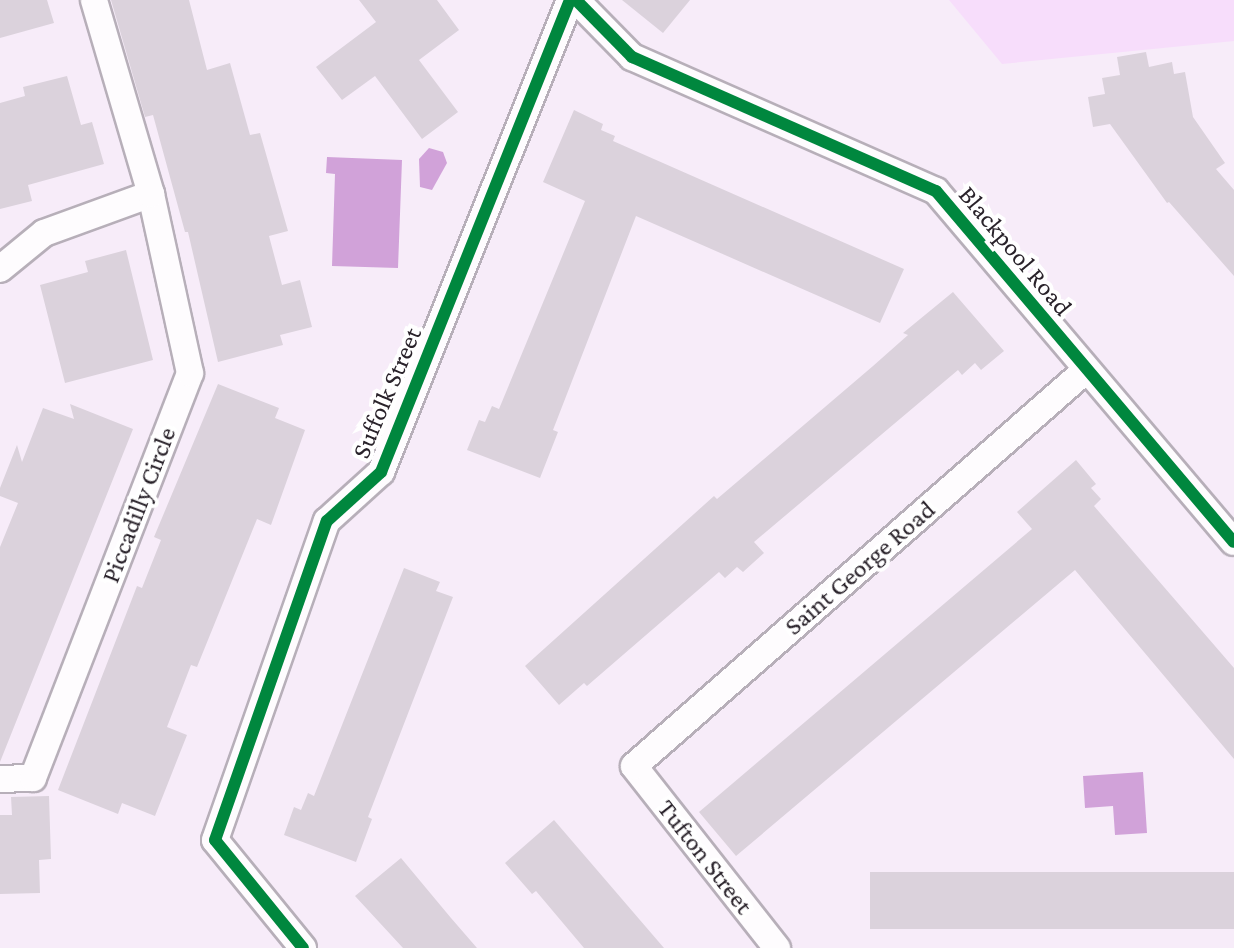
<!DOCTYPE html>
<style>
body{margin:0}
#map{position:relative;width:1234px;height:948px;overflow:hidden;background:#f7ecf9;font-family:"Crimson Pro",serif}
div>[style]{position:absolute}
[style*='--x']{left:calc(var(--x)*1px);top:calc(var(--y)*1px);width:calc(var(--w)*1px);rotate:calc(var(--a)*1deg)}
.green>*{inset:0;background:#f7ddfb}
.water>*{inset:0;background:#d1a2d9}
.building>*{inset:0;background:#dbd2dc;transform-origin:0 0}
.roads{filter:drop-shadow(2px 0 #b7afb9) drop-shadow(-2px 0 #b7afb9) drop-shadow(0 2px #b7afb9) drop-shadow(0 -2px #b7afb9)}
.minor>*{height:26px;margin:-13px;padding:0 13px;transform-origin:13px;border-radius:13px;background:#fefcfe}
.cycleway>*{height:12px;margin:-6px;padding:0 6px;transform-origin:6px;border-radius:6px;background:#00873e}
span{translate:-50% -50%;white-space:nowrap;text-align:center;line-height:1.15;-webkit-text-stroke:8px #fff;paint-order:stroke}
.street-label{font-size:26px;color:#29222a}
</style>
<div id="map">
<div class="green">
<i style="clip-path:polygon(949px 0,1234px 0,1234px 41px,1002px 64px)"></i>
</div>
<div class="water">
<i style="clip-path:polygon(429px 148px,443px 152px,447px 163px,432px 190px,420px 187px,419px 159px)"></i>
<i style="clip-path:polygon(327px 157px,402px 160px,398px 268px,332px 266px,335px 174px,326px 173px)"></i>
<i style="clip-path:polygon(1143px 772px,1147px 833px,1115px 835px,1113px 806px,1085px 808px,1083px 776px)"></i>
</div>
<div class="building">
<i style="clip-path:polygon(0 0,47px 0,54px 23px,0 38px)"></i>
<i style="clip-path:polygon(111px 0,189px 0,207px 70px,230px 63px,250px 135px,260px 133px,288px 231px,269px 236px,282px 285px,300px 280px,312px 327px,280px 335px,283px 345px,218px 362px,188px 232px,185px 232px,153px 115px,145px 117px)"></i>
<i style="clip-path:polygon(359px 0,437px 0,459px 30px,419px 60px,458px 112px,422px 139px,375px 76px,342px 100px,316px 67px,376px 22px)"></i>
<i style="clip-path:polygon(622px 0,690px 0,663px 33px)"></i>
<i style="clip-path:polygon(1146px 52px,1149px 67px,1172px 62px,1174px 74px,1185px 72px,1193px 117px,1225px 163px,1216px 169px,1234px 190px,1234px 276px,1169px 202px,1167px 203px,1110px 124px,1093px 127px,1088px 97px,1105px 94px,1102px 78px,1120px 75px,1117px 57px)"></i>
<i style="clip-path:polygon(67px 76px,81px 125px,92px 122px,104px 164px,28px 185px,32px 201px,0 209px,0 103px,25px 96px,23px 87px)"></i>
<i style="clip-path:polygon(574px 110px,603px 124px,601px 130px,615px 136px,613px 141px,904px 269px,880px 323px,636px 216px,553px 430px,558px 432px,540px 478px,467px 450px,479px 420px,485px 422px,492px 406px,499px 409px,585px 201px,543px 182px)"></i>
<i style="clip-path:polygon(126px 250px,153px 360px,65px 383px,40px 285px,88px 272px,85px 261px)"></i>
<i style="clip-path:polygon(953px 292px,1004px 351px,981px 370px,975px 363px,962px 375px,958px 370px,754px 542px,764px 553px,743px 572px,737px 567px,725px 578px,719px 572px,587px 686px,584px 683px,559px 705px,525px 666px,714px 496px,717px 499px,873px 366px,908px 335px,903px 333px)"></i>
<i style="clip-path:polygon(218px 384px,279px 408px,275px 418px,305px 430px,271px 525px,257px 519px,197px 667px,191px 665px,167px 727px,187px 735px,155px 816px,122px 803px,118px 814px,58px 790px,137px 586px,142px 588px,161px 540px,154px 537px)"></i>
<i style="clip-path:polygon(70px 404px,133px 429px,0 762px,0 547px,18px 503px,0 496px,0 488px,17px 445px,22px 462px,43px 408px,74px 419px)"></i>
<i style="clip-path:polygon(1076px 460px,1096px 484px,1091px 488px,1101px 499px,1094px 506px,1234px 668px,1234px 759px,1075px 570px,736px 856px,699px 812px,1032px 529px,1017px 512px)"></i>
<i style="clip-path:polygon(404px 568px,440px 582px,436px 591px,453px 597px,368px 817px,372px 819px,356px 862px,284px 835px,294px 807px,301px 810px,308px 793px,314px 796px)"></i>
<i style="clip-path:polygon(49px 796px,51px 859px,39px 860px,40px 893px,0 894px,0 815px,12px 815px,11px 797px)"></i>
<i style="clip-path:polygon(554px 820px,664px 948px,584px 948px,536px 891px,532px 894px,505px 863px)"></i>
<i style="clip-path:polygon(401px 858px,451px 918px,477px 948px,403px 948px,355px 896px)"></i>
<i style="left:1234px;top:872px;width:57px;height:364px;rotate:90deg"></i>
</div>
<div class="roads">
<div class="minor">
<i style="--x:576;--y:0;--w:80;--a:45.5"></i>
<i style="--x:632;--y:57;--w:332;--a:23.8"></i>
<i style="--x:936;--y:191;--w:460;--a:49.7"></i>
<i style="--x:0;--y:269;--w:57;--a:-39.3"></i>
<i style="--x:44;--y:233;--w:114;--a:-20"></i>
<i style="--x:0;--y:779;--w:33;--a:-2"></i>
<i style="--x:33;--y:778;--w:434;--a:-68.8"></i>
<i style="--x:190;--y:373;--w:183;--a:-102.3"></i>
<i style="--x:151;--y:194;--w:202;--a:-106.4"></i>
<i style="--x:303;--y:948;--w:139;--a:-129.2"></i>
<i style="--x:215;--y:840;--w:338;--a:-70.7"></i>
<i style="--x:327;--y:521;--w:73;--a:-42.2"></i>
<i style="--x:381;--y:472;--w:508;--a:-68.18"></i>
<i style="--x:777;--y:948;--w:231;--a:-128.2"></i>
<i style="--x:634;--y:766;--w:601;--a:-41.22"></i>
</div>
</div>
<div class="cycleway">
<i style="--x:576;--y:0;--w:80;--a:45.5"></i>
<i style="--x:632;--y:57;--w:332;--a:23.8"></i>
<i style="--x:936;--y:191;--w:460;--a:49.7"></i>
<i style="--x:303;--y:948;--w:139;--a:-129.2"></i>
<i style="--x:215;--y:840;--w:338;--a:-70.7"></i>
<i style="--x:327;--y:521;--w:73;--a:-42.2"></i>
<i style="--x:381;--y:472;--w:508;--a:-68.18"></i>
</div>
<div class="street-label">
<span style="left:1015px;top:251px;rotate:50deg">Blackpool Road</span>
<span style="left:387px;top:393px;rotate:-67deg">Suffolk Street</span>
<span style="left:139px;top:505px;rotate:-69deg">Piccadilly Circle</span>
<span style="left:860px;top:568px;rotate:-41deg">Saint George Road</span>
<span style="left:705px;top:857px;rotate:52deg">Tufton Street</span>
</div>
</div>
